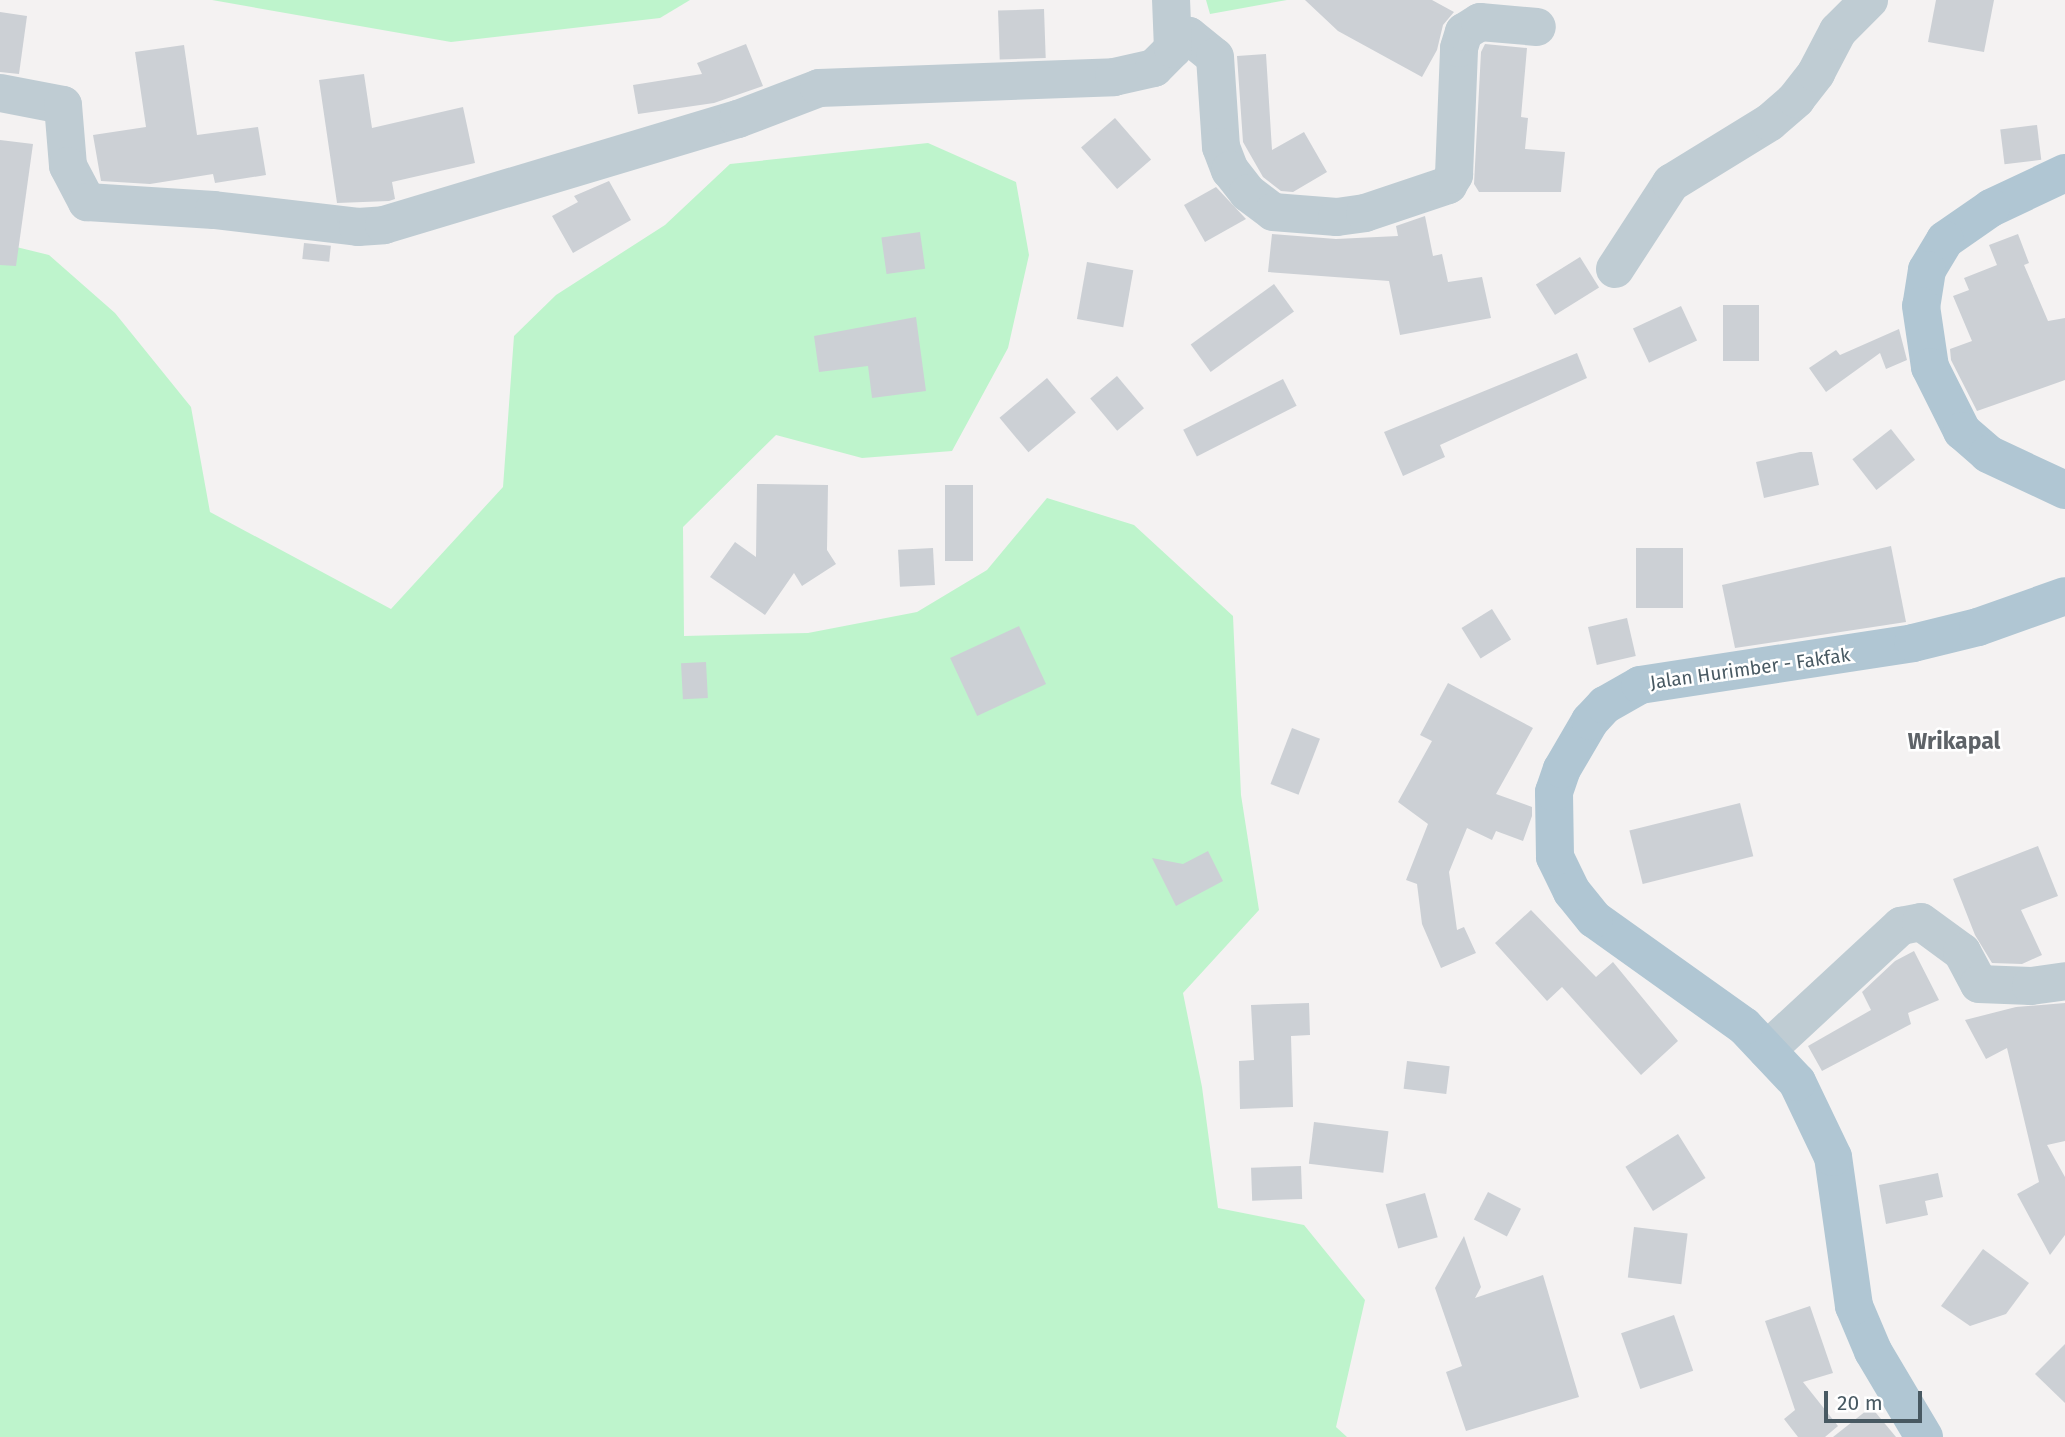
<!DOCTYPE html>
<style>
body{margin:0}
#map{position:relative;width:2065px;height:1437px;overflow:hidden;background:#f4f2f2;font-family:"Fira Sans",sans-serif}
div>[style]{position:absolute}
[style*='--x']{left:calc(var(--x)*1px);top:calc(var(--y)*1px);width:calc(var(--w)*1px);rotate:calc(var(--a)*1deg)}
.green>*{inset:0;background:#bef4cc}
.building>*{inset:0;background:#ccd0d5;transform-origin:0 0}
.minor>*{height:38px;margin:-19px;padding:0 19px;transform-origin:19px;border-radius:19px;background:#bfccd3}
.primary>*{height:38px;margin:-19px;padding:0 19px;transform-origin:19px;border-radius:19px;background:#b0c6d3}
span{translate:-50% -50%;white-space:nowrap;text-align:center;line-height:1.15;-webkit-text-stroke:5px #fff;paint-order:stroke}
.street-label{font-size:19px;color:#485962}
.quarter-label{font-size:23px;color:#5e6368;font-weight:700}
.scale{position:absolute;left:1824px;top:1391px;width:98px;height:32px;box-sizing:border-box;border:4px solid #485962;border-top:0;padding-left:9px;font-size:21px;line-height:24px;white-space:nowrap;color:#485962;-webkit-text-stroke:5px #fff;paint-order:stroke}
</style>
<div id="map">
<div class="green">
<i style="clip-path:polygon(212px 0,690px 0,660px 18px,451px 42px)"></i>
<i style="clip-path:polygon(1206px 0,1287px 0,1210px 14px)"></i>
<i style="clip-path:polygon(928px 143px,1016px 182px,1029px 255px,1008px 348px,952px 451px,862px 458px,776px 435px,683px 527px,684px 636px,808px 633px,917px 612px,987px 570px,1047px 498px,1134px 525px,1233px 616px,1241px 795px,1259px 910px,1183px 993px,1202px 1087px,1218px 1208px,1304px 1225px,1365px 1300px,1336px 1427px,1347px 1437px,0 1437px,0 243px,49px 255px,115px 313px,191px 407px,210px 512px,391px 609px,503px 487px,514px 336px,556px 295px,665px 225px,730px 164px)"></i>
</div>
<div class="building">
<i style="clip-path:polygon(1305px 0,1432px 0,1454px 12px,1443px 25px,1437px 50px,1422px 77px,1338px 31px)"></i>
<i style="clip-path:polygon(1936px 0,1994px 0,1984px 52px,1928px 42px)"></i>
<i style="left:1044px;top:9px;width:49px;height:46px;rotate:88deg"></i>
<i style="clip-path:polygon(0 12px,27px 16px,19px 74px,0 72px)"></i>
<i style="clip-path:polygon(746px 44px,763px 86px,714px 103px,638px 114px,633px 85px,702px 74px,697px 63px)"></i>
<i style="clip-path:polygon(1485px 44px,1527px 48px,1521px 117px,1528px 118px,1525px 149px,1565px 152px,1561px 192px,1479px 192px,1474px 184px,1481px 52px)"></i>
<i style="clip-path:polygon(184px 45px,197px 135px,258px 127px,266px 175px,215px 183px,213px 174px,150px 184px,101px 181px,93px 135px,146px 127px,135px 52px)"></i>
<i style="clip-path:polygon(1266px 54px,1272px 150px,1304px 132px,1327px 172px,1293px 192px,1281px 191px,1263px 177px,1243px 142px,1237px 56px)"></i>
<i style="clip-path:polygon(364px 74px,372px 128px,463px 107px,475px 163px,392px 182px,395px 199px,389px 201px,337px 203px,319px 80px)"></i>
<i style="left:1115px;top:118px;width:55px;height:45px;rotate:49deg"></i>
<i style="left:2037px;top:125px;width:35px;height:37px;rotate:83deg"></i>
<i style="clip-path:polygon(0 140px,33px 144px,16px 266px,0 265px)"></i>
<i style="clip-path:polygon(609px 181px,631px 220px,573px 253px,552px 216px,578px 202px,574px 196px)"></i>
<i style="clip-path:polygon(1216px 187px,1246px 219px,1205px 242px,1184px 205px)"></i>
<i style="clip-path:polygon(1425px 216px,1433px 256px,1442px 254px,1448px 282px,1482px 277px,1491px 318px,1400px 335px,1389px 281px,1268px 272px,1272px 234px,1336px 239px,1398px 236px,1396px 226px)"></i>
<i style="left:920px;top:232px;width:37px;height:39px;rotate:82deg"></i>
<i style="clip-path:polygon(2018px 234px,2029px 263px,2024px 265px,2048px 321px,2065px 318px,2065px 380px,1977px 411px,1951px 360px,1950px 349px,1972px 341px,1953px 296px,1969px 290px,1964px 278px,1997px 265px,1989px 245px)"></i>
<i style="left:304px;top:243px;width:27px;height:16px;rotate:6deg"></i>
<i style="left:1580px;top:257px;width:36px;height:52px;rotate:58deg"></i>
<i style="left:1087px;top:262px;width:47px;height:58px;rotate:10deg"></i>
<i style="left:1274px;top:284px;width:34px;height:103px;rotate:54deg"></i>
<i style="left:1759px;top:305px;width:56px;height:36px;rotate:90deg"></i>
<i style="left:1681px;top:306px;width:38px;height:53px;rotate:65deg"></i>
<i style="clip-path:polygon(916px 317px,926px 391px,872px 398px,868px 366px,819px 372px,814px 336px)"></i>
<i style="clip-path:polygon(1899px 329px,1907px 360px,1886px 369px,1880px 353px,1826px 392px,1809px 368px,1836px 350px,1840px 355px)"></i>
<i style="clip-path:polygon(1577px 353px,1587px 378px,1440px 445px,1445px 457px,1403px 476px,1384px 432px)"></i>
<i style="left:1117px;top:376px;width:42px;height:35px;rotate:50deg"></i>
<i style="left:1047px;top:378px;width:45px;height:62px;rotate:50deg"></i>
<i style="left:1283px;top:379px;width:30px;height:112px;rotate:63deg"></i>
<i style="left:1891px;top:429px;width:39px;height:49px;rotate:52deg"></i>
<i style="clip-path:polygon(1800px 452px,1812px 452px,1819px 485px,1764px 498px,1756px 462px)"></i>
<i style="clip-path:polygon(757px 484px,828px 485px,827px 550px,836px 564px,802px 586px,794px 573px,765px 615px,710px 577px,735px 542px,756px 557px)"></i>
<i style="left:945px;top:485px;width:28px;height:76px"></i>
<i style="clip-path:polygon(1891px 546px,1906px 622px,1735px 648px,1722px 585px)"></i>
<i style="left:933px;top:548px;width:37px;height:35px;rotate:87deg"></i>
<i style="left:1636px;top:548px;width:47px;height:60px"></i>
<i style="left:1492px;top:609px;width:36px;height:36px;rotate:58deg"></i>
<i style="left:1627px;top:618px;width:39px;height:40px;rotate:77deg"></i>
<i style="left:1019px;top:626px;width:64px;height:76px;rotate:65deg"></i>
<i style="left:706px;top:662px;width:36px;height:25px;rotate:87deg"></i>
<i style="clip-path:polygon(1448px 683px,1533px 728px,1496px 794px,1532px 807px,1532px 816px,1523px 841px,1496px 831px,1492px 840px,1467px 828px,1449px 872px,1457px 930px,1464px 927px,1476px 953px,1441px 968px,1422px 924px,1417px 884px,1406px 880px,1428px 824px,1398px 802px,1432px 741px,1420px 735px)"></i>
<i style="left:1292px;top:728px;width:30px;height:60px;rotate:21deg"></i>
<i style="left:1740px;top:803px;width:55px;height:114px;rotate:76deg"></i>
<i style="clip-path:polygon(2038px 846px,2058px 896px,2021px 910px,2042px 955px,2022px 964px,1992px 963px,1975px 935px,1953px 879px)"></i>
<i style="clip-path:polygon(1208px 851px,1223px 881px,1176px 906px,1152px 858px,1183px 864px)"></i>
<i style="clip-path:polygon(1531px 910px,1596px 977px,1613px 962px,1678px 1041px,1641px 1075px,1562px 987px,1547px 1001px,1495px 943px)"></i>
<i style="clip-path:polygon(1914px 951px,1939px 1000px,1908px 1013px,1911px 1024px,1822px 1071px,1808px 1046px,1871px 1010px,1862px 992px,1895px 961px)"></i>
<i style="clip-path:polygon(1309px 1003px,1310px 1035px,1291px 1036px,1293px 1107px,1240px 1109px,1239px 1061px,1254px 1060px,1251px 1005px)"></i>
<i style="clip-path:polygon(2065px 1003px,2065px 1141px,2047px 1145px,2065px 1177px,2065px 1235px,2050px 1255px,2017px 1194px,2039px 1182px,2007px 1048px,1986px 1059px,1965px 1020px,2016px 1007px)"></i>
<i style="left:1407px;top:1061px;width:43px;height:28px;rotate:7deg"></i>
<i style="left:1314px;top:1122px;width:75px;height:42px;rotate:7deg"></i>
<i style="left:1678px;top:1134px;width:52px;height:62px;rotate:58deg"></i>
<i style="left:1301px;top:1166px;width:33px;height:50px;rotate:88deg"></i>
<i style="clip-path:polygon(1938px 1173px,1943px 1197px,1925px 1201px,1928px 1215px,1886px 1224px,1879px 1185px)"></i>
<i style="left:1488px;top:1192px;width:37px;height:31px;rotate:27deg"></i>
<i style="left:1425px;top:1193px;width:46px;height:41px;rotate:74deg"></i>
<i style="left:1634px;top:1227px;width:54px;height:51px;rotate:7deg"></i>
<i style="clip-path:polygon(1464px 1236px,1481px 1287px,1475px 1298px,1543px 1275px,1579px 1397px,1466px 1431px,1446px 1372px,1462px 1366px,1435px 1288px)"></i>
<i style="clip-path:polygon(1983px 1249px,2029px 1283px,2006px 1314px,1970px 1326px,1941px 1306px)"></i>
<i style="clip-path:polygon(1810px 1306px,1833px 1373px,1803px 1382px,1838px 1426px,1825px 1437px,1798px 1437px,1784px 1419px,1795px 1410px,1765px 1321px)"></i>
<i style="left:1674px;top:1315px;width:59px;height:56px;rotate:71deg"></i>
<i style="clip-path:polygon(2065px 1344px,2065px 1403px,2035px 1374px)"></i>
<i style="clip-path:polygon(1871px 1407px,1896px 1437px,1833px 1437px)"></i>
</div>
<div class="minor">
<i style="--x:1175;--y:33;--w:14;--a:12"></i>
<i style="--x:1189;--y:36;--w:33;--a:39"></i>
<i style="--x:1215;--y:57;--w:90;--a:86.2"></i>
<i style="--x:1221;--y:147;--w:25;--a:69"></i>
<i style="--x:1230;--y:170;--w:29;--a:52"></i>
<i style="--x:1248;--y:193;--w:31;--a:37"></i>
<i style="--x:1273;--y:212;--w:64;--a:4.5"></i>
<i style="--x:1337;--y:217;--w:28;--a:-8"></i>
<i style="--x:1365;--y:213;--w:88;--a:-18.6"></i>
<i style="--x:1448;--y:185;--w:12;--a:-59"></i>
<i style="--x:1454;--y:175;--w:127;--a:-87.7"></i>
<i style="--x:1459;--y:48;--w:17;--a:-73"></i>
<i style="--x:1464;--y:32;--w:19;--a:-32"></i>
<i style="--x:1480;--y:22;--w:57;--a:5"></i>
<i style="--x:0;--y:93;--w:64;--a:10.8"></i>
<i style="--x:63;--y:105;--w:61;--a:85.3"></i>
<i style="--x:68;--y:166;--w:41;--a:62.2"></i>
<i style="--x:87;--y:202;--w:127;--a:3.6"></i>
<i style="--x:214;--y:210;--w:145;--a:6.7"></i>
<i style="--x:358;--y:227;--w:26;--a:-4"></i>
<i style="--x:384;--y:225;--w:370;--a:-16.7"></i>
<i style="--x:738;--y:119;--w:87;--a:-20.9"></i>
<i style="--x:819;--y:88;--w:295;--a:-2.1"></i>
<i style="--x:1114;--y:77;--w:41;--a:-12.7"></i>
<i style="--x:1154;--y:68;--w:27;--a:-45"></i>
<i style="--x:1173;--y:49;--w:49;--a:-92.3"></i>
<i style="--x:1615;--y:269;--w:103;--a:-56.9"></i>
<i style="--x:1671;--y:183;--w:116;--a:-31.6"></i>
<i style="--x:1770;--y:122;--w:35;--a:-41"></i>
<i style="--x:1796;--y:99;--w:33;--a:-52"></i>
<i style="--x:1816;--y:73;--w:47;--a:-62.4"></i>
<i style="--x:1838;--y:31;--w:44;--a:-45"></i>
<i style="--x:1767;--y:1050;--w:183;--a:-42.8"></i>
<i style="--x:1901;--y:926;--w:20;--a:-11"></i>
<i style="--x:1921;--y:922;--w:51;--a:36.2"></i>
<i style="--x:1962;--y:952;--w:36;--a:62"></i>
<i style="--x:1979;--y:984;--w:52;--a:2.2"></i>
<i style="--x:2031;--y:986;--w:34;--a:-8"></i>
</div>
<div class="primary">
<i style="--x:2065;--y:173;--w:82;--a:154.7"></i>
<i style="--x:1991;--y:208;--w:56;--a:145.2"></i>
<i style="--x:1945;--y:240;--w:35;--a:121"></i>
<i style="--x:1927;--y:270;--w:36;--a:99"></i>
<i style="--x:1921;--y:306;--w:62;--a:81.6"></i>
<i style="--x:1930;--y:367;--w:72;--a:63.4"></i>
<i style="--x:1962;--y:431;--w:35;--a:41"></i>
<i style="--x:1988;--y:454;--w:85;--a:25.1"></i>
<i style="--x:1924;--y:1437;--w:100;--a:-120.7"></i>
<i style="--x:1873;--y:1351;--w:49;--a:-112.9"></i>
<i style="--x:1854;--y:1306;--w:150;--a:-98"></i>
<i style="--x:1833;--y:1157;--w:83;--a:-115.6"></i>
<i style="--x:1797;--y:1082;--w:77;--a:-133.4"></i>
<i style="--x:1744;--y:1026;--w:184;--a:-144.5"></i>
<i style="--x:1594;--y:919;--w:35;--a:-129"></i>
<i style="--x:1572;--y:892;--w:39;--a:-116"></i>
<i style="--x:1555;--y:857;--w:65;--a:-90.9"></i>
<i style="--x:1554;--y:792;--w:24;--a:-71"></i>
<i style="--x:1562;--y:769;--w:56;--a:-59.7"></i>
<i style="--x:1590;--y:721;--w:22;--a:-47"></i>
<i style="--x:1605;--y:705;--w:40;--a:-29.7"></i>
<i style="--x:1640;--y:685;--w:276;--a:-8.7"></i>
<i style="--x:1913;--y:643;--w:67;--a:-13.8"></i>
<i style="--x:1978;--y:627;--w:92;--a:-19.6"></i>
</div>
<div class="street-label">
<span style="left:1750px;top:669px;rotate:-8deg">Jalan Hurimber - Fakfak</span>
</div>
<div class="quarter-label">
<span style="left:1954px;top:741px">Wrikapal</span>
</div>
<div class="scale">20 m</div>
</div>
